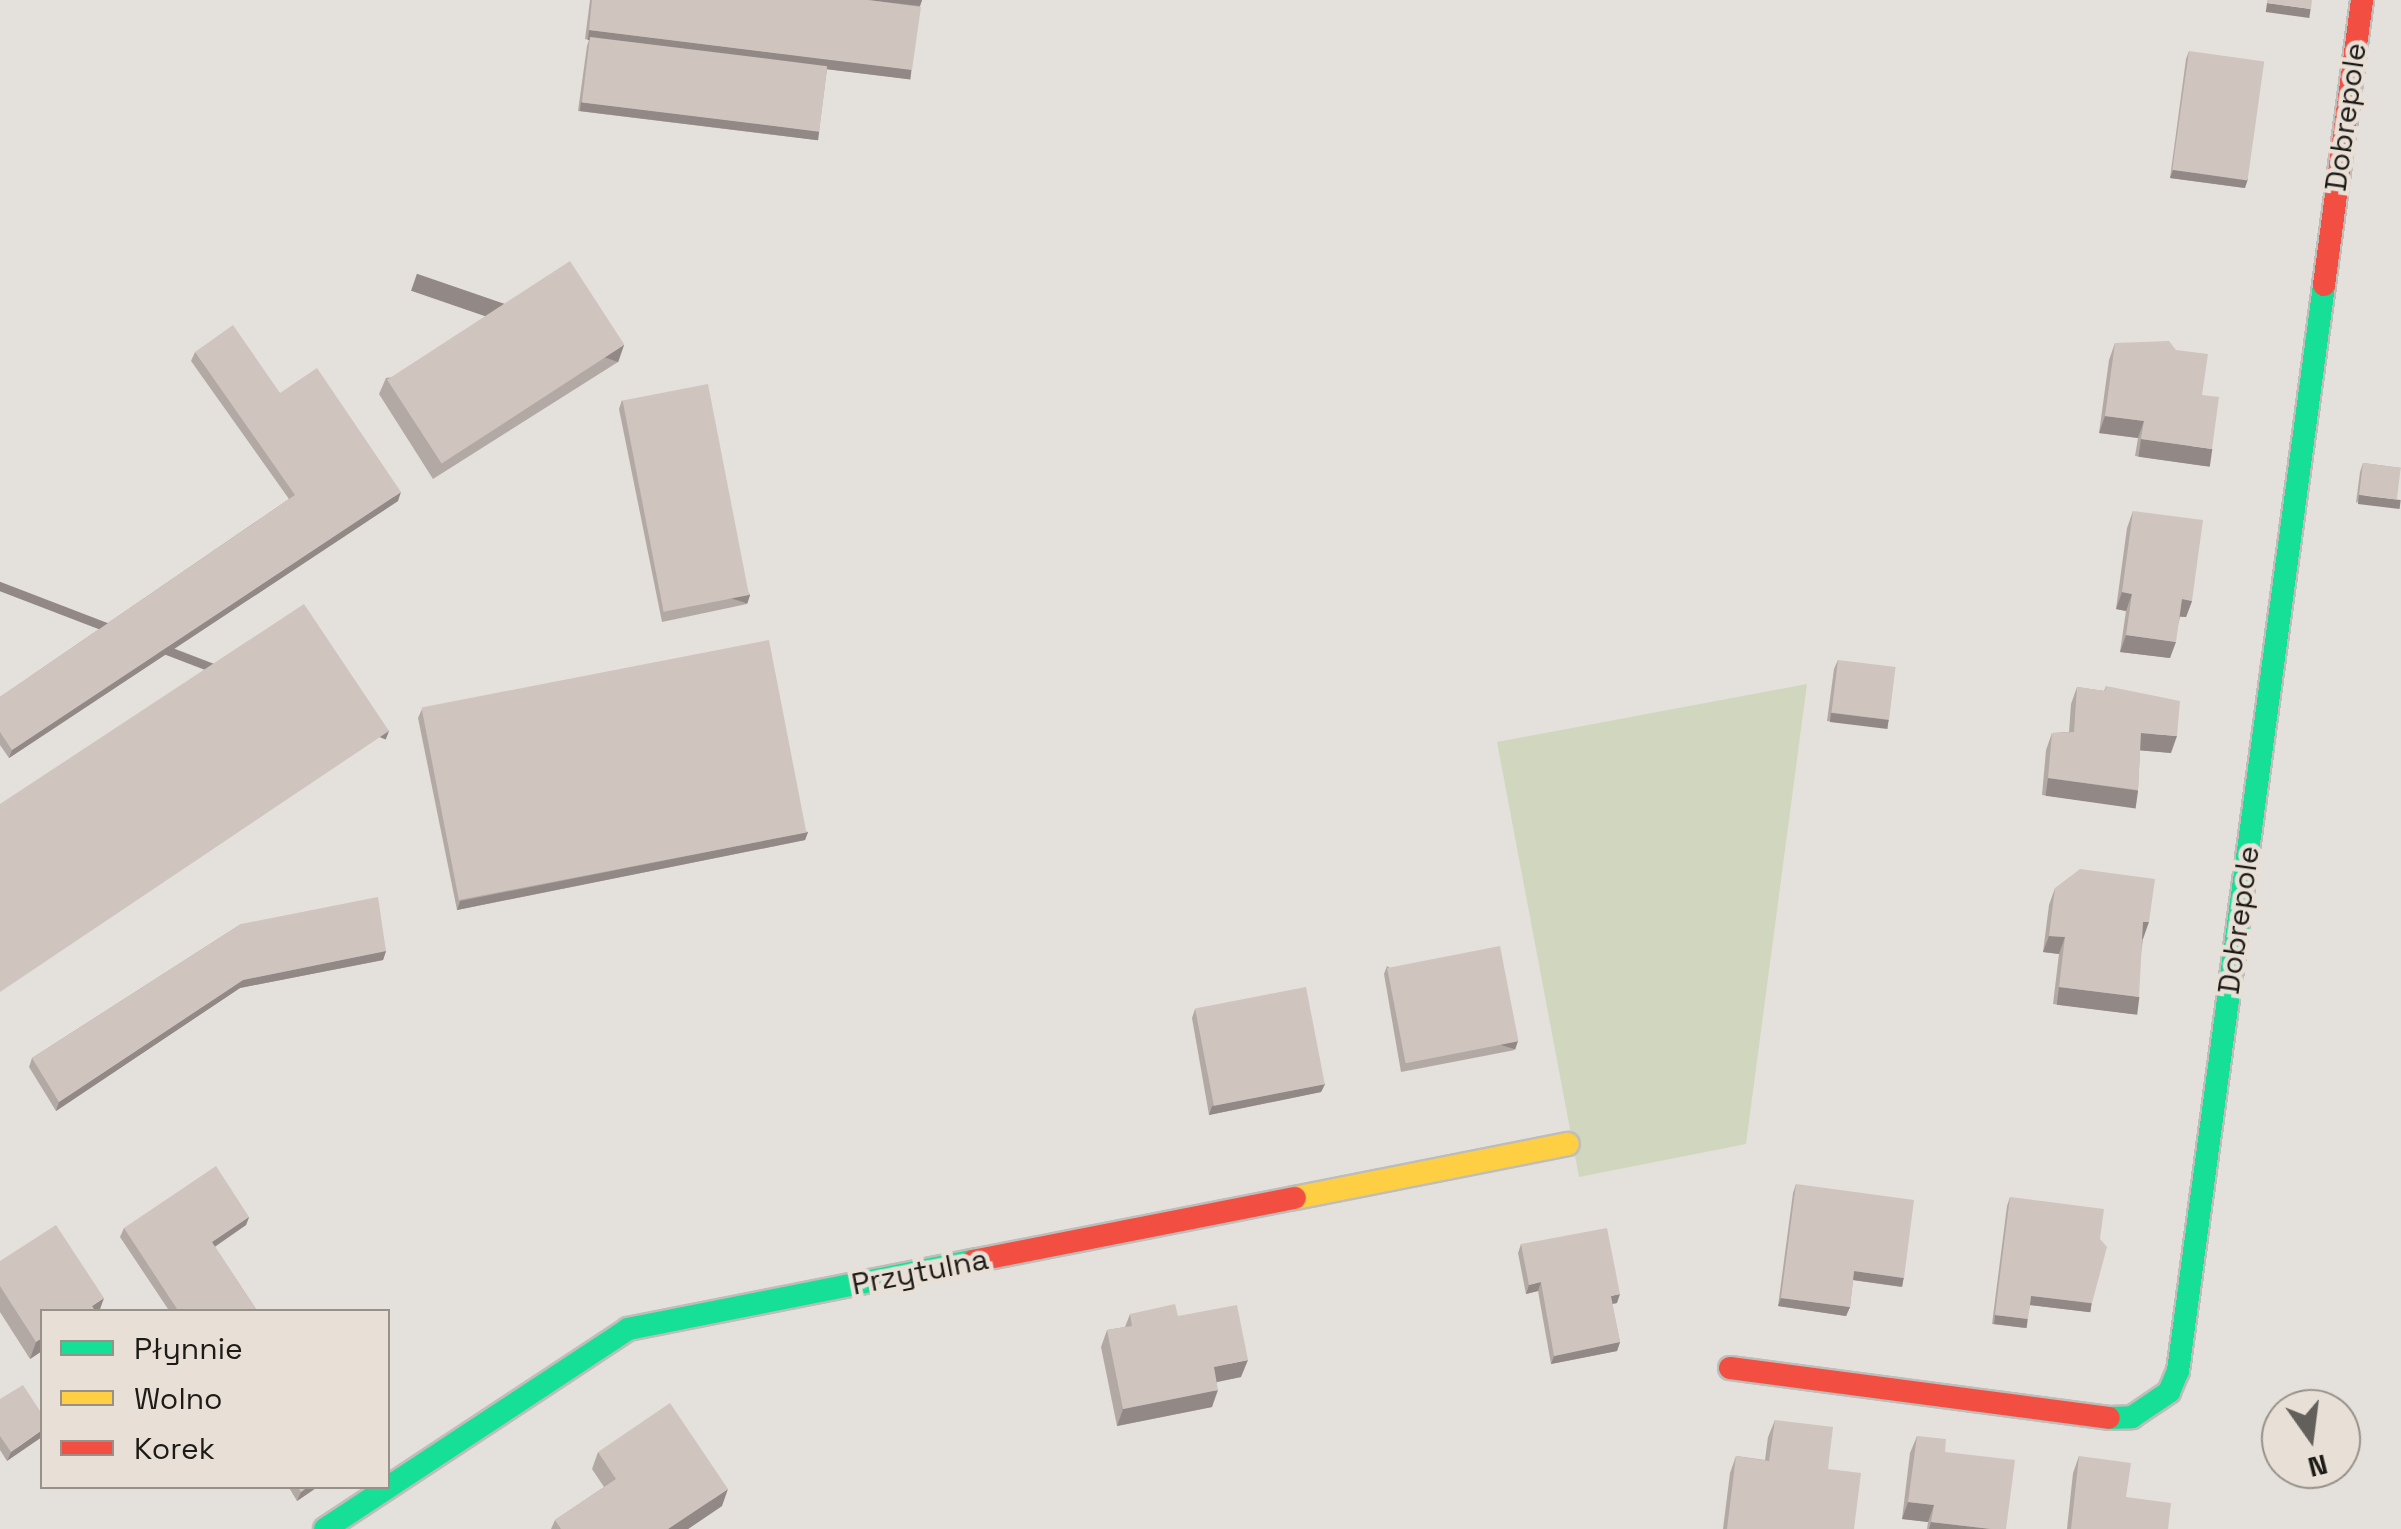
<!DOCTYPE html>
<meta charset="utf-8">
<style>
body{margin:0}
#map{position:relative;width:2401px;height:1529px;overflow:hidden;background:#e4e0db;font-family:"Space Grotesk",sans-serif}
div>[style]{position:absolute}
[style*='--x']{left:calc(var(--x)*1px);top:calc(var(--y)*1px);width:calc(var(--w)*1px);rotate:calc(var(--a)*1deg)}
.green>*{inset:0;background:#d1d7be}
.roads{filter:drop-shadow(2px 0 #bfbdb9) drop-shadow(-2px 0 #bfbdb9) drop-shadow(0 2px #bfbdb9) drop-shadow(0 -2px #bfbdb9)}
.fast>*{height:22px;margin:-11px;padding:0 11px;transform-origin:11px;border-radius:11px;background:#16e098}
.slow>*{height:22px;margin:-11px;padding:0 11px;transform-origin:11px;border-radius:11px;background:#ffcf43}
.jam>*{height:22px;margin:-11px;padding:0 11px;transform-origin:11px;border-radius:11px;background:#f24e42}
.wall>*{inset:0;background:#b3a9a4}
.shaded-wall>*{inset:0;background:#928986;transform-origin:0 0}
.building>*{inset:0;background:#d0c4bf;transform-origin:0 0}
span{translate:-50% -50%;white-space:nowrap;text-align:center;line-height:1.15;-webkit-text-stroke:9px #e8e0d7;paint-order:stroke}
.street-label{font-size:30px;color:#1d1b17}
.legend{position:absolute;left:40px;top:1309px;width:350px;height:180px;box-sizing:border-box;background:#e8e0d7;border:2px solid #97918a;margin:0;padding:12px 18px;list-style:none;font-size:30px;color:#1d1b17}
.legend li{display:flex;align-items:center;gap:20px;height:50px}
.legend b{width:50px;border:2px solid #97918a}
.north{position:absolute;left:2261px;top:1389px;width:100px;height:100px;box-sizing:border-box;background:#e8e0d7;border:2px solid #97918a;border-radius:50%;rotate:166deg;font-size:28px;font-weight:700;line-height:40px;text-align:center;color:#1d1b17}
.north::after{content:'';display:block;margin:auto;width:35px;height:45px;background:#63605c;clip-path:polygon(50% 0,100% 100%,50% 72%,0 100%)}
</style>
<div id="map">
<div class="green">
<i style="clip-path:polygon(1807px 684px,1746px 1144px,1579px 1177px,1497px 742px)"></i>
</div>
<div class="roads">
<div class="fast">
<i style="--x:2109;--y:1418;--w:23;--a:-2"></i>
<i style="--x:2132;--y:1417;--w:45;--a:-34"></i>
<i style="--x:2169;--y:1392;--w:23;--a:-67"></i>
<i style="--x:2178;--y:1371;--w:1096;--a:-82.34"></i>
<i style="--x:325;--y:1529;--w:363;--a:-33.4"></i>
<i style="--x:628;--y:1329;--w:352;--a:-11.2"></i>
</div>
<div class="slow">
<i style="--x:1295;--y:1198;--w:278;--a:-11.2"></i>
</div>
<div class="jam">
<i style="--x:2324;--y:285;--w:288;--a:-82.4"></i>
<i style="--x:973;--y:1261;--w:328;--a:-11.1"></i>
<i style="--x:1730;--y:1368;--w:382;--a:7.5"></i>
</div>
</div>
<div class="wall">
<i style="clip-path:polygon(590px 0,922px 0,920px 6px,909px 79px,827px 69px,819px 131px,816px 140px,578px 111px,587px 46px,589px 40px,585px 39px)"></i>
<i style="clip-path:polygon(2189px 51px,2245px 188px,2170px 178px,2186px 59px)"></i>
<i style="clip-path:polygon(2115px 343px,2205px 466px,2135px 456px,2138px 438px,2099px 433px,2109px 360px)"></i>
<i style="clip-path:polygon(624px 345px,618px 362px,433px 479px,379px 394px,386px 378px)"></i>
<i style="clip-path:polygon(195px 352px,280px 393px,398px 501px,9px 758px,0 745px,0 697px,289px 499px,191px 361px)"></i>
<i style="clip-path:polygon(622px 400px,750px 595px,747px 604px,662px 622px,619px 409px)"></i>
<i style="clip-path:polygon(2363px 463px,2401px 468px,2356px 503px,2360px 472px)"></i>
<i style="clip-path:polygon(2133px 511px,2192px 601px,2186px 617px,2180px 617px,2170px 658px,2120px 652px,2126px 611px,2116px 609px,2127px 528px)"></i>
<i style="clip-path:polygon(1838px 660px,1889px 720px,1886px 728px,1827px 721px,1834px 669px)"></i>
<i style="clip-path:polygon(2106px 686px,2171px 753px,2140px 750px,2138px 790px,2132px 807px,2042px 795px,2046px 750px,2052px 733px,2069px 732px,2071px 704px,2077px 687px,2104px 691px)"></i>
<i style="clip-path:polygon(422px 709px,808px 832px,805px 840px,457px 910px,418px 718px)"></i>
<i style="clip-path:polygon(2055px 888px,2143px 939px,2133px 1014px,2053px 1004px,2059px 954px,2043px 952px,2049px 905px)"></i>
<i style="clip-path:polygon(241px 924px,386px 951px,383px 960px,240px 988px,56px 1111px,29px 1067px,32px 1058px)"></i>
<i style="clip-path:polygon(1387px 966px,1515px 1050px,1401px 1072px,1384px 974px)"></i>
<i style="clip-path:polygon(1195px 1009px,1325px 1084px,1321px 1092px,1209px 1115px,1192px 1018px)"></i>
<i style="clip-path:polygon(1796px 1184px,1904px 1278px,1901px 1287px,1853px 1280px,1850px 1307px,1846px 1316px,1778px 1306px,1793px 1193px)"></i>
<i style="clip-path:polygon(2010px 1197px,2092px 1303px,2089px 1312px,2030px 1305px,2025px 1328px,1992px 1324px,2007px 1206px)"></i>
<i style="clip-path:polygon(249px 1217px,246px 1225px,215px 1247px,258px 1312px,170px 1312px,120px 1237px,124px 1228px)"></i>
<i style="clip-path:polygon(1521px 1244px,1617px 1303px,1612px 1304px,1620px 1342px,1617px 1351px,1551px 1364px,1538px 1291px,1526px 1294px,1518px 1253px)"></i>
<i style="clip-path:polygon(0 1261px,42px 1312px,42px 1351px,30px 1359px,0 1312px)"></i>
<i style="clip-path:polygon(1130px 1314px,1178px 1316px,1241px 1377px,1217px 1382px,1212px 1407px,1117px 1426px,1101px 1347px,1107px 1330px,1125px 1327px)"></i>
<i style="clip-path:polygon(0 1399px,42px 1414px,7px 1461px,0 1450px)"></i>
<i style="clip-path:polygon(1775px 1420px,1828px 1469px,1854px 1529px,1723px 1529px,1730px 1473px,1736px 1456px,1765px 1460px,1768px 1437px)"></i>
<i style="clip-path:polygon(1917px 1436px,1945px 1452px,2006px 1529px,1927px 1529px,1928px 1522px,1902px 1519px,1910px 1453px)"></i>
<i style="clip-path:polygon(598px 1452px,722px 1506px,688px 1529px,551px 1529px,555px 1520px,604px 1487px,592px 1469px)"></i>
<i style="clip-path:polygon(2079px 1456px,2126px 1497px,2168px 1529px,2067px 1529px,2073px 1473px)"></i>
<i style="clip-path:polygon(288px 1486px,319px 1486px,297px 1501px)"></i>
</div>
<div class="shaded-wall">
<i style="clip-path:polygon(867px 0,922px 0,920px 6px)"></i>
<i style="left:2267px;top:3px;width:44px;height:9px;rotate:8deg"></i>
<i style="left:589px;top:30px;width:325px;height:10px;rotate:7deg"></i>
<i style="left:581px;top:102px;width:240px;height:9px;rotate:7deg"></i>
<i style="clip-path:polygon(2173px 170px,2248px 179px,2245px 188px,2170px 178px)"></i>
<i style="left:624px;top:345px;width:18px;height:219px;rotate:109deg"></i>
<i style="clip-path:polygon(2105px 416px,2144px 421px,2138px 438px,2099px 433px)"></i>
<i style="left:2141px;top:439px;width:72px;height:18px;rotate:8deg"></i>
<i style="clip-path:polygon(401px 492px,398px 501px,9px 758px,12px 750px)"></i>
<i style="left:2359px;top:495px;width:42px;height:9px;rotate:7deg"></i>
<i style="clip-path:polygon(2122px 592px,2132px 594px,2126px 611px,2116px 609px)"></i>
<i style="left:750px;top:595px;width:9px;height:87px;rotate:108deg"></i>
<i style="clip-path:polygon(2182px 599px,2192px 601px,2186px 617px,2176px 616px)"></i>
<i style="clip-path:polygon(2126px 635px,2176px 642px,2170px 658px,2120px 652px)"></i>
<i style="left:1831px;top:713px;width:58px;height:9px;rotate:7deg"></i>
<i style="left:389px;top:731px;width:9px;height:468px;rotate:111deg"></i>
<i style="clip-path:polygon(2141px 733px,2177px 736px,2171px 753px,2135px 750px)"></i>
<i style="left:2048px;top:778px;width:91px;height:18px;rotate:8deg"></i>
<i style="clip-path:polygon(808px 832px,805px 840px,457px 910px,460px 901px)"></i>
<i style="clip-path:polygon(2143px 922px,2149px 922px,2143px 939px,2137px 939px)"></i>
<i style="clip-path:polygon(2049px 936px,2065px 937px,2059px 954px,2043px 952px)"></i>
<i style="clip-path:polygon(386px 951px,383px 960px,240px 988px,56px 1111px,59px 1102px,243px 980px)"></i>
<i style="left:2059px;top:987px;width:81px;height:18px;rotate:7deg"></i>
<i style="left:1518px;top:1041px;width:9px;height:116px;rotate:108deg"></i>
<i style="clip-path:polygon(1325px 1084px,1321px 1092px,1209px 1115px,1212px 1106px)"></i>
<i style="clip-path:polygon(249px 1217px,246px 1225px,208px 1251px,212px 1242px)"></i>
<i style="left:1854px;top:1271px;width:50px;height:9px;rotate:8deg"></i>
<i style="clip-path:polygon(1541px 1282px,1538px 1291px,1526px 1294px,1529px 1285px)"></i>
<i style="clip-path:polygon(1620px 1294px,1617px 1303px,1607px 1305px,1611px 1296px)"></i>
<i style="left:2031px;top:1296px;width:61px;height:9px;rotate:7deg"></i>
<i style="clip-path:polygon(104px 1298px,99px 1312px,90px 1312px,92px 1306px)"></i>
<i style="clip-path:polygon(1781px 1298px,1850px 1307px,1846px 1316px,1778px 1306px)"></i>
<i style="left:1995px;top:1315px;width:33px;height:9px;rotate:7deg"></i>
<i style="clip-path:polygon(42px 1338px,42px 1351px,30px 1359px,36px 1342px)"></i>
<i style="clip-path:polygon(1620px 1342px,1617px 1351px,1551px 1364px,1554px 1356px)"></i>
<i style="clip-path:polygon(1248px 1360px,1241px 1377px,1207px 1384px,1214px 1367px)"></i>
<i style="clip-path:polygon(1218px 1390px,1212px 1407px,1117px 1426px,1123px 1409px)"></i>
<i style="clip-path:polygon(42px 1430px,42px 1437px,7px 1461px,11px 1452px)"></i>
<i style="clip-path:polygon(309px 1486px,319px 1486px,297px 1501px,301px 1492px)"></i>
<i style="clip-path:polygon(728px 1489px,722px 1506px,688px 1529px,668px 1529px)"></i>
<i style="clip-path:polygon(1908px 1502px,1934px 1505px,1928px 1522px,1902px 1519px)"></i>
<i style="clip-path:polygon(1931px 1522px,1991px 1529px,1929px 1529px)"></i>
</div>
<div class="building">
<i style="clip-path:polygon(592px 0,868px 0,921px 7px,912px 70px,589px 30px)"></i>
<i style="clip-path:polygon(2267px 0,2312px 0,2311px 9px,2267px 3px)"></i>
<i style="left:590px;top:37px;width:239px;height:66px;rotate:7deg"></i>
<i style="left:2189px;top:51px;width:76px;height:120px;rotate:8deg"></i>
<i style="left:570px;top:261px;width:100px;height:218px;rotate:57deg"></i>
<i style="clip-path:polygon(233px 325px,280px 393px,317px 368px,401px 492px,12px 750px,0 732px,0 697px,295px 495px,195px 352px)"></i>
<i style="clip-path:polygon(2169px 341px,2176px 350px,2208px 354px,2202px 395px,2219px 397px,2212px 449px,2141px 439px,2144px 421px,2105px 416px,2115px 343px)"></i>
<i style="left:708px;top:384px;width:215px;height:87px;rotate:79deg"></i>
<i style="left:2363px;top:463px;width:38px;height:32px;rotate:7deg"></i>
<i style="clip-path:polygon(2133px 511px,2203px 520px,2192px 601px,2182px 599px,2176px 642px,2126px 635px,2132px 594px,2122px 592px)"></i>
<i style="clip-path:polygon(304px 604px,389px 731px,0 992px,0 804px)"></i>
<i style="left:769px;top:640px;width:196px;height:354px;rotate:79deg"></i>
<i style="left:1838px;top:660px;width:58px;height:53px;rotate:7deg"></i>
<i style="clip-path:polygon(2106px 686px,2180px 701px,2177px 736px,2141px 733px,2138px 790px,2048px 778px,2052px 733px,2074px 732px,2077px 687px,2105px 691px)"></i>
<i style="clip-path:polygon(2080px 869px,2155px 879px,2149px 922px,2143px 922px,2139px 997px,2059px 987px,2065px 937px,2049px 936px,2055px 888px)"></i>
<i style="clip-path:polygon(378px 897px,386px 951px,243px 980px,59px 1102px,32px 1058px,241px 924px)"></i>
<i style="left:1500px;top:946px;width:97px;height:115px;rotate:79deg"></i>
<i style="left:1306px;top:987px;width:99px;height:113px;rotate:79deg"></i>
<i style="clip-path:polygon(216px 1166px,249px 1217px,212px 1242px,258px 1312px,179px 1312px,124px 1228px)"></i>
<i style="clip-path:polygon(1796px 1184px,1914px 1200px,1904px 1278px,1854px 1271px,1850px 1307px,1781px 1298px)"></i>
<i style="clip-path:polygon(2010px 1197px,2104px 1209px,2100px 1239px,2107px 1247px,2092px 1303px,2031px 1296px,2028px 1319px,1995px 1315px)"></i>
<i style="clip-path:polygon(56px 1225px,104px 1298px,92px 1306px,96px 1312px,42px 1312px,42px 1338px,36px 1342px,0 1286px,0 1261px)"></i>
<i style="clip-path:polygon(1607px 1228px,1620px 1294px,1611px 1296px,1620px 1342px,1554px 1356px,1541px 1282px,1529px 1285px,1521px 1244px)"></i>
<i style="clip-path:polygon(1175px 1304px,1178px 1316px,1237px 1305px,1248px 1360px,1214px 1367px,1218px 1390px,1123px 1409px,1107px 1330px,1132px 1326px,1130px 1314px)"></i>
<i style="clip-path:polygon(23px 1385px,42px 1414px,42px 1430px,11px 1452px,0 1436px,0 1399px)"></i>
<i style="clip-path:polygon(670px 1403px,728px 1489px,668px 1529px,561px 1529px,555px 1520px,616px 1479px,598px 1452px)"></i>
<i style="clip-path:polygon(1775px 1420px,1833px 1427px,1828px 1469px,1861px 1473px,1854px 1529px,1727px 1529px,1736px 1456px,1769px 1461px)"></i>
<i style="clip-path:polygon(1917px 1436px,1946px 1439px,1945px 1452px,2015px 1460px,2006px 1529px,1991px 1529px,1931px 1522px,1934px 1505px,1908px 1502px)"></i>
<i style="clip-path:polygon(2079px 1456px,2131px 1463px,2126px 1497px,2171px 1503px,2168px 1529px,2071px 1529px)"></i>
<i style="clip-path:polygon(297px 1486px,309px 1486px,301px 1492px)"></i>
</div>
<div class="street-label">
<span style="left:2346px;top:117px;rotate:-82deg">Dobrepole</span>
<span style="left:2239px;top:920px;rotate:-82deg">Dobrepole</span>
<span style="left:920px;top:1272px;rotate:-11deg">Przytulna</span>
</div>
<ul class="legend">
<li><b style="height:12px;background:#16e098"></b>Płynnie</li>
<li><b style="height:12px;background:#ffcf43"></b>Wolno</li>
<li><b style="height:12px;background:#f24e42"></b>Korek</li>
</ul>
<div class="north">N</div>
</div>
